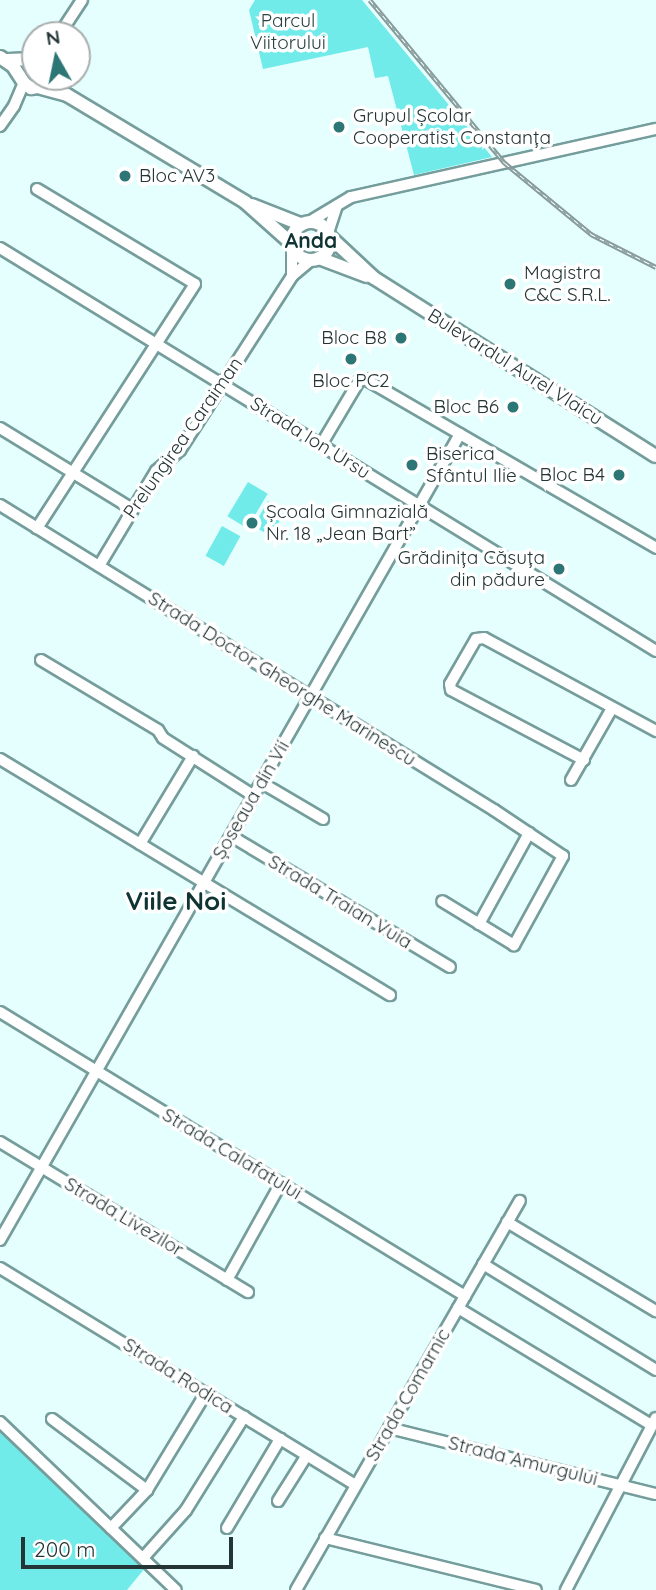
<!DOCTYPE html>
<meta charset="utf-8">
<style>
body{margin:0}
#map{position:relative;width:656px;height:1590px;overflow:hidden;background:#e5fefe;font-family:Quicksand,sans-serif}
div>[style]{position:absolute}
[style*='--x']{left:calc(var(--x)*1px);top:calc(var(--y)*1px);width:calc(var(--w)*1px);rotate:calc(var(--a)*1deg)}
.green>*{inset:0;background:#70ebe9;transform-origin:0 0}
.roads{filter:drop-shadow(2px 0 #759d9b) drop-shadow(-2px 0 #759d9b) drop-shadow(0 2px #759d9b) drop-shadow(0 -2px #759d9b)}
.minor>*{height:10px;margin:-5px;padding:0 5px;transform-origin:5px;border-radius:5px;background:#fff}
.major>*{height:12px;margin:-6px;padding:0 6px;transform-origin:6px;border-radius:6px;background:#fff}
.major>.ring{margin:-6px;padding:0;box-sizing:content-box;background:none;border:12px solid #fff;border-radius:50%}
.rail>*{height:4.5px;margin-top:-2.25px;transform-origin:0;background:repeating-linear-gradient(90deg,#fff 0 5px,#879b9b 0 10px);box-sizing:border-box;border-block:2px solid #879b9b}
.dots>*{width:19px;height:19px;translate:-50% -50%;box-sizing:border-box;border:4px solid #fff;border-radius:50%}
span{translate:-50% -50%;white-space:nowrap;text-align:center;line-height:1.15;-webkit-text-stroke:7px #fff;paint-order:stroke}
.park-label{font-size:19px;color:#284241}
.poi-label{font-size:19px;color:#253535}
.left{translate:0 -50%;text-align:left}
.right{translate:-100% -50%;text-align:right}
.street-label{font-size:19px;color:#253535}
.neighbourhood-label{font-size:21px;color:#103433;font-weight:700}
.district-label{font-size:26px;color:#103433;font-weight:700}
.north{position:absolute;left:21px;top:21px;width:70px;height:70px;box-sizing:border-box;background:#fff;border:2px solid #a8aeae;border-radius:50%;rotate:351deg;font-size:19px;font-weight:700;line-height:28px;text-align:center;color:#253535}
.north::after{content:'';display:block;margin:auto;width:24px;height:32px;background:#2c7675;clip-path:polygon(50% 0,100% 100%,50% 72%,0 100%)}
.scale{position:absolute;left:21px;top:1537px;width:212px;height:32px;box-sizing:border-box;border:4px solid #253535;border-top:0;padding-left:9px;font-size:21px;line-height:24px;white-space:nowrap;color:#253535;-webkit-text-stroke:5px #fff;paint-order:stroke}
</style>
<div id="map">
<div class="green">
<i style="clip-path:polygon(255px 0,362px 0,492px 157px,414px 175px,388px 76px,375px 78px,368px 47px,263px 69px,249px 10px)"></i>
<i style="left:248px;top:482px;width:23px;height:40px;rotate:31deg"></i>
<i style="left:268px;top:501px;width:20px;height:29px;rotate:30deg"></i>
<i style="left:222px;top:526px;width:21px;height:34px;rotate:29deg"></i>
<i style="clip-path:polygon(0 1428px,145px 1568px,127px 1590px,0 1590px)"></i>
</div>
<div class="roads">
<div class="minor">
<i style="--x:59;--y:35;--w:42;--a:-56.7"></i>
<i style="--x:0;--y:126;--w:24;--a:-55"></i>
<i style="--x:14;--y:106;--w:25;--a:-67"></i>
<i style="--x:37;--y:189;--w:184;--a:31"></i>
<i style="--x:195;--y:284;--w:291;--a:122.9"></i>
<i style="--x:309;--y:222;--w:49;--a:-30.8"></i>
<i style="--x:351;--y:197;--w:312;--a:-12.6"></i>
<i style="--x:328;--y:233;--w:29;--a:-72"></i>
<i style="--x:292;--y:247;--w:29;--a:90"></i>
<i style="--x:0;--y:248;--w:770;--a:31.56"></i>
<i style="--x:0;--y:428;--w:155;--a:31.5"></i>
<i style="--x:321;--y:445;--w:74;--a:-59.3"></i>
<i style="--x:359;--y:381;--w:6;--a:-18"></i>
<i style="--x:365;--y:379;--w:337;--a:30.1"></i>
<i style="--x:0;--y:505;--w:581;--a:31.69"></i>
<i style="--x:494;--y:810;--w:83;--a:33.7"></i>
<i style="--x:563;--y:856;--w:102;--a:118.8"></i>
<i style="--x:514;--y:945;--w:84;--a:-148.6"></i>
<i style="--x:99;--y:566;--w:111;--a:-59"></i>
<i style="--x:156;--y:471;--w:32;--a:-41"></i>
<i style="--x:180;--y:450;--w:207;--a:-57.2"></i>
<i style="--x:292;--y:276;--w:25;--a:-40"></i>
<i style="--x:41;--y:660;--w:136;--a:30.9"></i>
<i style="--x:158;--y:730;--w:9;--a:58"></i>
<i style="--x:163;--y:738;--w:108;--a:32.5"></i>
<i style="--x:0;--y:759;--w:456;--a:31.2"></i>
<i style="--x:584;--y:760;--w:150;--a:-152.2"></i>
<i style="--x:451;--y:690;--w:6;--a:-99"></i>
<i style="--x:450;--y:684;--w:52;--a:-60"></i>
<i style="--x:476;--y:639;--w:8;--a:-7"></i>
<i style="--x:484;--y:638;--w:196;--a:28.4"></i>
<i style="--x:571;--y:780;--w:83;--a:-60.3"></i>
<i style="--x:262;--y:783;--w:71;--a:30.5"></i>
<i style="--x:231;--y:836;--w:255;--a:30.9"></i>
<i style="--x:140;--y:844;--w:103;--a:-58.9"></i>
<i style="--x:479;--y:924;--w:104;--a:-61.2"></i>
<i style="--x:0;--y:1012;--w:545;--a:31.41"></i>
<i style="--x:0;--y:1142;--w:290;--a:31.2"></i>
<i style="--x:507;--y:1222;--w:174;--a:30.9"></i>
<i style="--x:0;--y:1240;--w:928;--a:-60.29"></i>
<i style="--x:483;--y:1264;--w:203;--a:31.5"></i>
<i style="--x:0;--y:1268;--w:416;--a:31.4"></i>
<i style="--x:227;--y:1280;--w:111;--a:-60.9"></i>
<i style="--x:458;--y:1308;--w:226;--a:31.2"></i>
<i style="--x:52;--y:1419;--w:119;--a:36.8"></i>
<i style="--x:0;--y:1422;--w:243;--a:43.7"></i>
<i style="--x:389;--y:1428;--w:275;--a:13.9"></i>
<i style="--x:278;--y:1501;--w:54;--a:-57.8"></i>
<i style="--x:111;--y:1528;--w:52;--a:-46.5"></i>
<i style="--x:147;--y:1490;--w:114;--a:-58.7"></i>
<i style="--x:227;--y:1528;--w:104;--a:-59.2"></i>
<i style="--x:325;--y:1538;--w:217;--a:13.8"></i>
<i style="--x:143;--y:1558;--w:64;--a:-48.1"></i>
<i style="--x:186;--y:1510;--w:110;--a:-58.1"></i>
<i style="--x:296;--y:1590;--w:449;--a:-60.1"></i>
<i style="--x:566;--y:1590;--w:194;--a:-62.4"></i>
</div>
<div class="major">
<i style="--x:0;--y:57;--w:16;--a:35"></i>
<i style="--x:13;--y:66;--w:20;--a:57"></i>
<i style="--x:24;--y:83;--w:9;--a:36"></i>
<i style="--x:31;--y:88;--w:14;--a:-8"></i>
<i style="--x:45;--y:86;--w:11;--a:-56"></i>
<i style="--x:7;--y:60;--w:28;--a:-2"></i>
<i style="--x:41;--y:88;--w:27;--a:15"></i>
<i style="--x:67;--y:95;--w:208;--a:31"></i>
<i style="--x:245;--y:202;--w:62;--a:41.7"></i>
<i style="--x:252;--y:205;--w:52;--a:21.6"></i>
<i class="ring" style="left:292px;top:222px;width:26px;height:26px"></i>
<i style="--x:330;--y:237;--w:60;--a:43"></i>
<i style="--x:374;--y:278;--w:333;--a:32.3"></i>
<i style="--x:319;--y:258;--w:51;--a:20.6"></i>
</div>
</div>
<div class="rail">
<i style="--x:370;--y:0;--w:212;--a:50.4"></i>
<i style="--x:505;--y:163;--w:112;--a:39.5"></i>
<i style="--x:591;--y:234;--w:73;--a:26.9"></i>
</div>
<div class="dots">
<i style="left:339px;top:127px;background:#2c7675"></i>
<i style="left:125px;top:176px;background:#2c7675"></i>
<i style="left:510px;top:284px;background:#2c7675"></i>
<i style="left:401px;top:338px;background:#2c7675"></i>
<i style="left:351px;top:359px;background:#2c7675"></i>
<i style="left:513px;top:407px;background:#2c7675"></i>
<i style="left:412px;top:465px;background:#2c7675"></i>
<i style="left:619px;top:475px;background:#2c7675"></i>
<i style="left:252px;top:523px;background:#2c7675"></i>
<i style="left:559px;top:569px;background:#2c7675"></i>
</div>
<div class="park-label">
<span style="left:288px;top:32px">Parcul<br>Viitorului</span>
</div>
<div class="poi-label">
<span class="left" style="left:353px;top:127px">Grupul Școlar<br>Cooperatist Constanța</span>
<span class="left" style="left:139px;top:176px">Bloc AV3</span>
<span class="left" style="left:524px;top:284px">Magistra<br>C&amp;C S.R.L.</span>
<span class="right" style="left:387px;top:338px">Bloc B8</span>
<span style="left:351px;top:381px">Bloc PC2</span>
<span class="right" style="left:499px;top:407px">Bloc B6</span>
<span class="left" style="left:426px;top:465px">Biserica<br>Sfântul Ilie</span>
<span class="right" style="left:605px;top:475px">Bloc B4</span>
<span class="left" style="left:266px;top:523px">Școala Gimnazială<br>Nr. 18 „Jean Bart”</span>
<span class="right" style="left:545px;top:569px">Grădinița Căsuța<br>din pădure</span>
</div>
<div class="street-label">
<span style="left:515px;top:367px;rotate:32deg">Bulevardul Aurel Vlaicu</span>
<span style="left:183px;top:438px;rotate:-55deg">Prelungirea Caraiman</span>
<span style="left:310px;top:438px;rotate:32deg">Strada Ion Ursu</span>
<span style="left:282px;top:679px;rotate:32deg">Strada Doctor Gheorghe Marinescu</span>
<span style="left:251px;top:800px;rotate:-60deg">Șoseaua din Vii</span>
<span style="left:340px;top:902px;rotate:31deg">Strada Traian Vuia</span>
<span style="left:232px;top:1154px;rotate:31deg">Strada Calafatului</span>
<span style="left:124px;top:1217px;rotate:31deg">Strada Livezilor</span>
<span style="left:178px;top:1376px;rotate:32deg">Strada Rodica</span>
<span style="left:408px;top:1395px;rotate:-60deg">Strada Comarnic</span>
<span style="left:523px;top:1461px;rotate:14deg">Strada Amurgului</span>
</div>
<div class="neighbourhood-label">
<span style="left:311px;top:240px">Anda</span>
</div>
<div class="district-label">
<span style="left:176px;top:901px">Viile Noi</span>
</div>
<div class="north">N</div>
<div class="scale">200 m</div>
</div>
